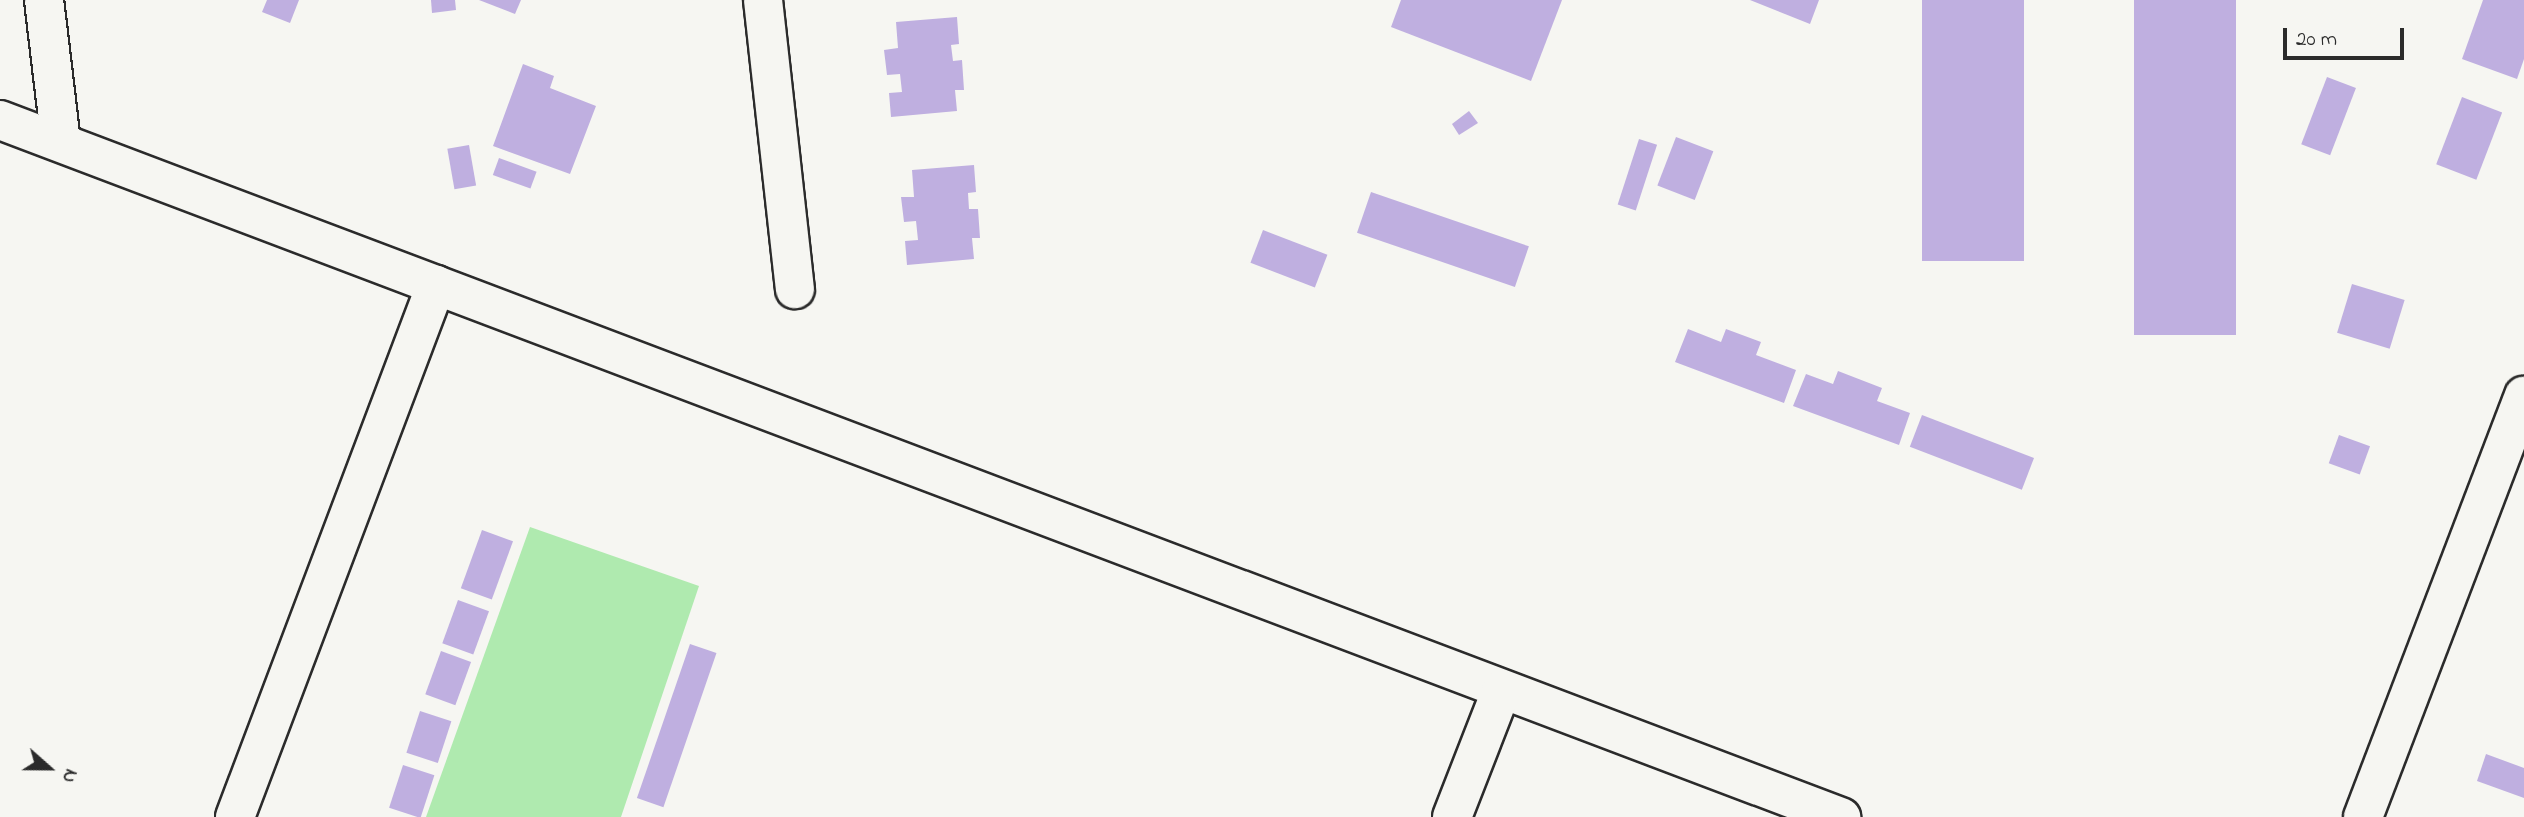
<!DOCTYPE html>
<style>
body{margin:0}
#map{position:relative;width:2524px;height:817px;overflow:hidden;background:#f6f6f2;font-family:"Indie Flower",sans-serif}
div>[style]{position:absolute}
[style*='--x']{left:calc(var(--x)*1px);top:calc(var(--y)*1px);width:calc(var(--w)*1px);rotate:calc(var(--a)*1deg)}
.green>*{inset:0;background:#afeaaf}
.building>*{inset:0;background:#bfafe0;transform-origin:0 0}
.roads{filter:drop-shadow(2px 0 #2b2b2b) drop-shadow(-2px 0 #2b2b2b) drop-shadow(0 2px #2b2b2b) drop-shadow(0 -2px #2b2b2b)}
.minor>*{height:38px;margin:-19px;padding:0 19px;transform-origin:19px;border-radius:19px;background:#f6f6f2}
span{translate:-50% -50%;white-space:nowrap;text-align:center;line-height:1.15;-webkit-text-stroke:7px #f6f6f2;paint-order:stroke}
.north{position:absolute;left:14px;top:733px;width:70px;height:70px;-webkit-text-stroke:5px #f6f6f2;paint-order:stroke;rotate:111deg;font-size:19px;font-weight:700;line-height:28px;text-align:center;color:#2b2b2b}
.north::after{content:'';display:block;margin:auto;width:24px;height:32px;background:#2b2b2b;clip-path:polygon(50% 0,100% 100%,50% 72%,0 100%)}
.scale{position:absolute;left:2283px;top:28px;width:121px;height:32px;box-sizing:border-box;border:4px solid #2b2b2b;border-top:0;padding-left:9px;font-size:21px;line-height:24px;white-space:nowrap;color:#2b2b2b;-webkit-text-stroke:5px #f6f6f2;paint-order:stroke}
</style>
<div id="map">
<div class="green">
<i style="clip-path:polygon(530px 527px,699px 586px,621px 817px,426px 817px)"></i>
</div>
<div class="building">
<i style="clip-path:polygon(267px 0,299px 0,290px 23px,262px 12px)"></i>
<i style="clip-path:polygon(431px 0,455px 0,456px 10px,432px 13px)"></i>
<i style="clip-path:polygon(479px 0,521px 0,515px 14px)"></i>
<i style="clip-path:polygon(1401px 0,1562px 0,1531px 81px,1391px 27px)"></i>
<i style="clip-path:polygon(1750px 0,1819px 0,1810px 24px)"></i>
<i style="left:1922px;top:0;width:102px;height:261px"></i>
<i style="left:2134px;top:0;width:102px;height:335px"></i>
<i style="clip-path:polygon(2483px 0,2524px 0,2524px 59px,2517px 79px,2462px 59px)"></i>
<i style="clip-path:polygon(957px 17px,959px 44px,951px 45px,953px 61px,962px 60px,964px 90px,955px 90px,957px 111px,891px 117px,889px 93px,902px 92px,900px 74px,887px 75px,884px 50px,898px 48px,896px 22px)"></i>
<i style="clip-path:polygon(523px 64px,554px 76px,550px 88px,596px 106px,570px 174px,493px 146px)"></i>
<i style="left:2327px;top:77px;width:31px;height:72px;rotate:21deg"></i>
<i style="left:2462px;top:97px;width:43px;height:72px;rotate:21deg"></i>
<i style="clip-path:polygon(1469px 111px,1478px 123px,1459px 135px,1452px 124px)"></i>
<i style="left:1676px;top:137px;width:40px;height:52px;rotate:21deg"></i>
<i style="left:1639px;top:139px;width:19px;height:69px;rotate:18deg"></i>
<i style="left:469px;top:145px;width:41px;height:22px;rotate:80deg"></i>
<i style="left:499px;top:158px;width:40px;height:18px;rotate:20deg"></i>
<i style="clip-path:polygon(974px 165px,976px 192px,968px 193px,969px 209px,978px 209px,980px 238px,972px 238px,974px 259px,907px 265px,905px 241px,918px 240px,916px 221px,904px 222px,901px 197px,914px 197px,912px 170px)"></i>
<i style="left:1371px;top:192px;width:167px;height:43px;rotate:19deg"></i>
<i style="left:1263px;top:230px;width:69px;height:35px;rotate:21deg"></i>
<i style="left:2352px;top:284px;width:55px;height:51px;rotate:17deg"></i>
<i style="clip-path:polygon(1688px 329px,1721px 342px,1726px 329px,1761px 342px,1756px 355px,1796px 370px,1784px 403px,1675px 362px)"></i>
<i style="clip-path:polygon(1838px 371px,1882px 388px,1877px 401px,1910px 413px,1899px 445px,1793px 406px,1806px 374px,1833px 384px)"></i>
<i style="left:1922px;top:415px;width:120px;height:34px;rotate:21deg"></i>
<i style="left:2339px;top:435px;width:33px;height:30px;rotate:20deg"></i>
<i style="left:482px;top:530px;width:33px;height:62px;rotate:20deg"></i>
<i style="left:458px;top:600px;width:33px;height:46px;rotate:20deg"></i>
<i style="left:690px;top:644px;width:28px;height:163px;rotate:19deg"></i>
<i style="left:441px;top:651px;width:32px;height:46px;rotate:20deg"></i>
<i style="left:420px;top:711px;width:33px;height:44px;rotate:18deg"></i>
<i style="clip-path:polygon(2486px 754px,2524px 768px,2524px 798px,2477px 781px)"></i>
<i style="left:403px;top:765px;width:33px;height:45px;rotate:18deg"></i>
</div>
<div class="roads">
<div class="minor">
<i style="--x:44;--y:0;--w:143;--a:83.2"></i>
<i style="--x:763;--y:0;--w:291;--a:83.7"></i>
<i style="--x:0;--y:120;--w:1969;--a:20.74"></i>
<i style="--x:235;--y:817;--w:569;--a:-69.3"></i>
<i style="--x:1452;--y:817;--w:137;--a:-68.7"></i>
<i style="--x:2363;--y:817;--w:451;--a:-69.1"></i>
</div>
</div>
<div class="north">N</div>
<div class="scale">20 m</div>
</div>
